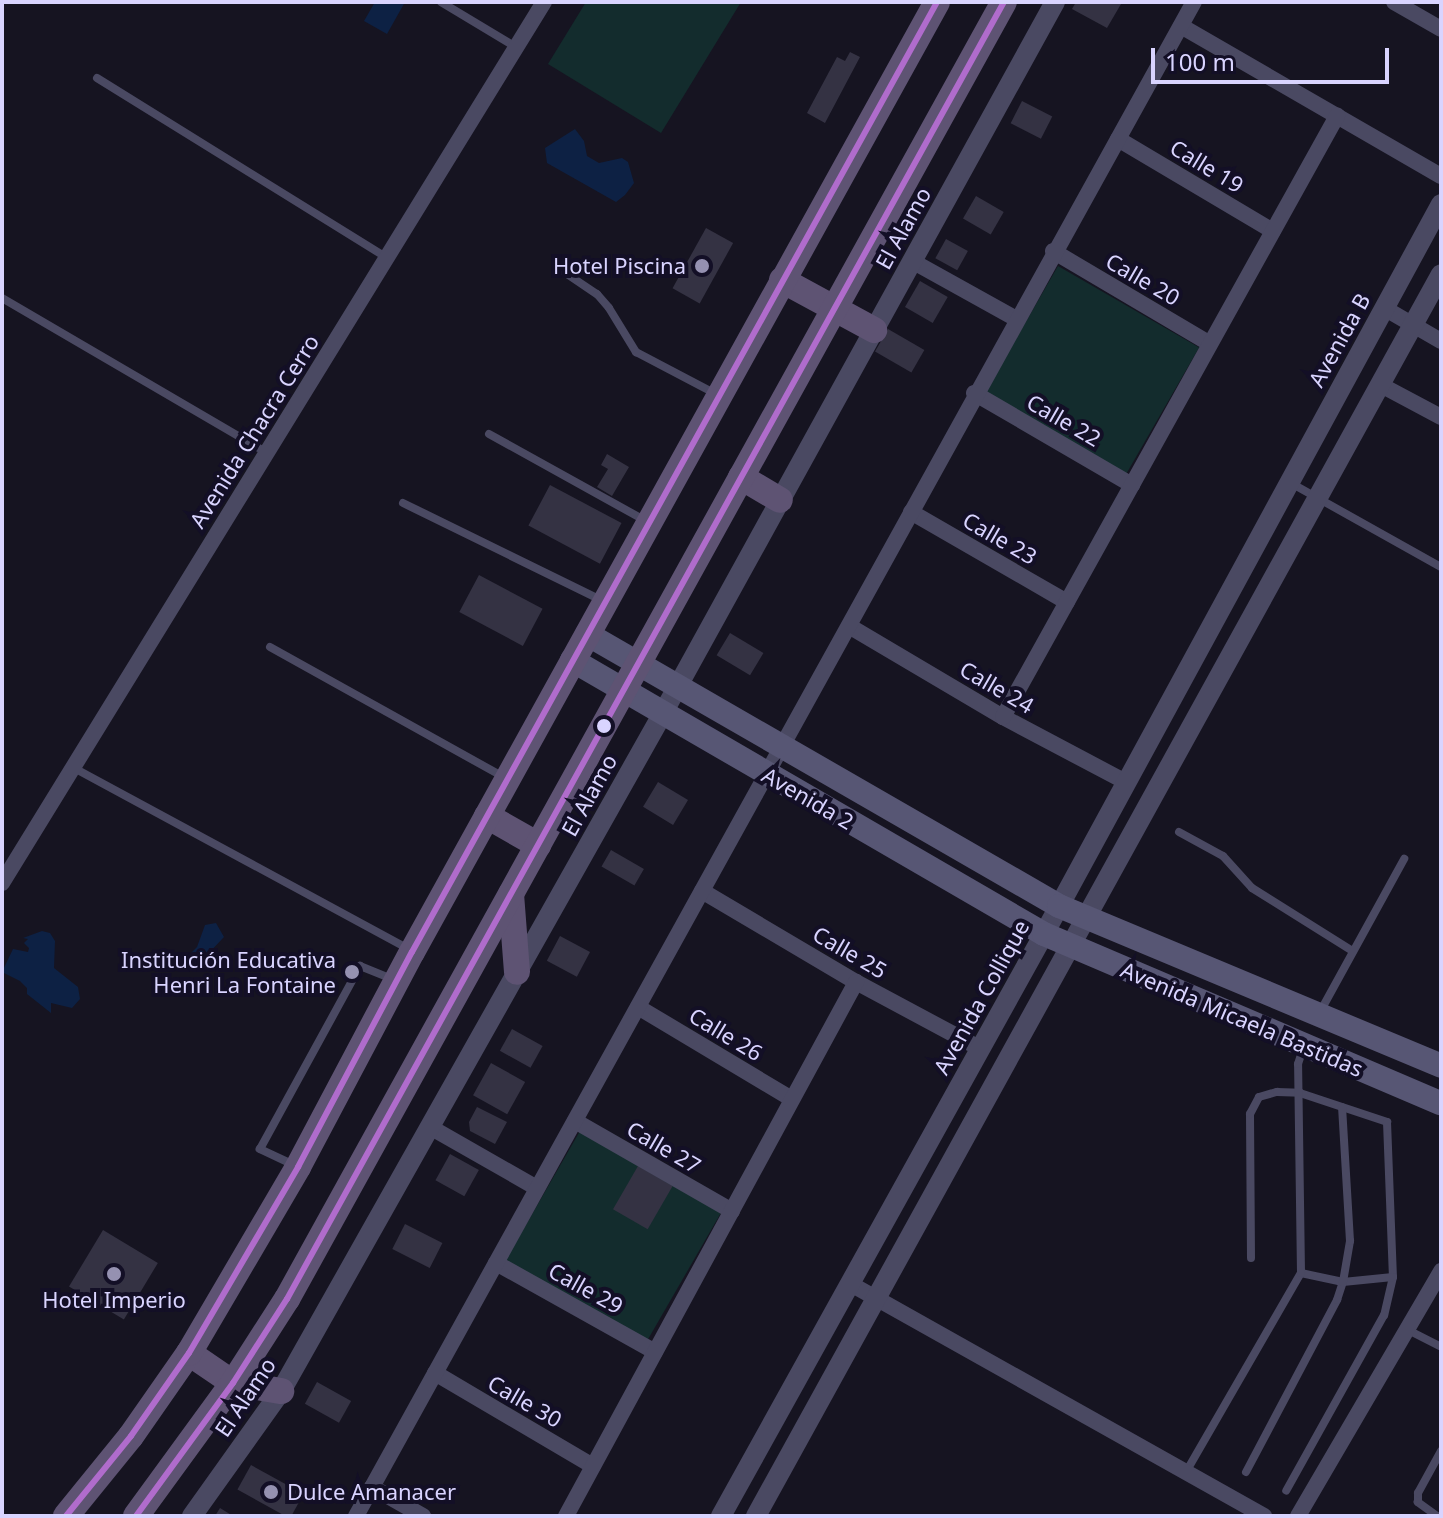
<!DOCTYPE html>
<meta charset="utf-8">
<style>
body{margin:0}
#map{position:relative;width:1443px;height:1518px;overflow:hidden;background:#161421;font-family:"Noto Sans",sans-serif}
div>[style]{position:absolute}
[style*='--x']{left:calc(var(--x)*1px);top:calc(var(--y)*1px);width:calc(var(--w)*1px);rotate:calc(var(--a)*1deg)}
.green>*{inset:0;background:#132c2d;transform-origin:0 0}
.water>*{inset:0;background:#0d2144}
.building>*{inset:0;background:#343243;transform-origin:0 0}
.service>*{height:8px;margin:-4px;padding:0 4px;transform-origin:4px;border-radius:4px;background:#4a4962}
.minor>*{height:16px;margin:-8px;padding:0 8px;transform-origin:8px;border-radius:8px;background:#4a4962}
.tertiary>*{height:20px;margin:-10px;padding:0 10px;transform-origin:10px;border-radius:10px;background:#4a4962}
.secondary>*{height:24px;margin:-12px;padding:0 12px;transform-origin:12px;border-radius:12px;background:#575674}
.primary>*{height:26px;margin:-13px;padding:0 13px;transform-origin:13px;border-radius:13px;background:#5e5373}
.bus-1>*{height:6px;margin:-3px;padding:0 3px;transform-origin:3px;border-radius:3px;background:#b06ccc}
.dots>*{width:22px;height:22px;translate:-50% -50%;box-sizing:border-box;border:4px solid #130f26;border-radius:50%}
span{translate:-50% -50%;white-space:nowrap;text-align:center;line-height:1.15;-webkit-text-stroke:8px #130f26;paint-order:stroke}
.street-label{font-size:22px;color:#d9d4ff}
.poi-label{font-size:22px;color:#d9d4ff}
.right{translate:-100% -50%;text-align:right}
.left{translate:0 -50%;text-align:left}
.frame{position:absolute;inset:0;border:4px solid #d9d4ff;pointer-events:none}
.scale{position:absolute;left:1151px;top:48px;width:238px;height:36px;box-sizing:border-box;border:4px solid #d9d4ff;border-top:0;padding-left:10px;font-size:24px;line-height:28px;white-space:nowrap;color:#d9d4ff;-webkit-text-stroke:6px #130f26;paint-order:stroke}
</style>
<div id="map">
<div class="green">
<i style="clip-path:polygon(586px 2px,741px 2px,661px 133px,548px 64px)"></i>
<i style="left:1058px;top:266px;width:163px;height:146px;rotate:30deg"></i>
<i style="left:580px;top:1131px;width:163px;height:150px;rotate:30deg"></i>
</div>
<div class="water">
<i style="clip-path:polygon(375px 2px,405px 2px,387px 34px,364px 21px)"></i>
<i style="clip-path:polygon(575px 129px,584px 141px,587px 156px,599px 163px,622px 158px,628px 162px,634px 183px,625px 195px,616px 202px,547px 163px,545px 148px)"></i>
<i style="clip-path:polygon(216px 923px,224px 937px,207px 955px,208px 966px,200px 968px,187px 957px,197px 947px,205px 925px)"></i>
<i style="clip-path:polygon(42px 931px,50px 933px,55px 941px,54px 968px,78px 987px,80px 999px,72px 1008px,51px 1003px,51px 1013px,27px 994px,27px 988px,20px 981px,2px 972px,13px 949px,28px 952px,29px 948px,24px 943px,28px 939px,23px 938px)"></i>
</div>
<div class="building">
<i style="clip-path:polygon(1076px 2px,1116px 2px,1121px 4px,1107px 28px,1072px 9px)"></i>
<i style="clip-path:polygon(850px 52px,860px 57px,825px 123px,807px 113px,837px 57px,845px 61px)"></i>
<i style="left:1022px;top:101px;width:34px;height:25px;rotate:27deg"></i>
<i style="left:976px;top:196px;width:32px;height:26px;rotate:30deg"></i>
<i style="left:706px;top:228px;width:31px;height:69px;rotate:29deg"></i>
<i style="left:946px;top:239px;width:25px;height:22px;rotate:29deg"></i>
<i style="left:920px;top:281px;width:32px;height:30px;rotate:30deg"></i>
<i style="left:888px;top:329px;width:42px;height:26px;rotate:30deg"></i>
<i style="clip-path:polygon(607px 454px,629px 467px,612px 496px,597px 487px,608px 469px,601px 465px)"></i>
<i style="left:550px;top:485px;width:81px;height:46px;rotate:28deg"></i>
<i style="left:479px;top:575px;width:72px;height:42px;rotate:28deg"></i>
<i style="left:730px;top:633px;width:39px;height:26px;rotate:31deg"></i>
<i style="left:658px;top:782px;width:35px;height:29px;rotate:31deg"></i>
<i style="left:611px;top:850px;width:38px;height:19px;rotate:30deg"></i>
<i style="left:560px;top:936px;width:34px;height:28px;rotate:28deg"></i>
<i style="left:512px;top:1029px;width:35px;height:25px;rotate:29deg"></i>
<i style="left:491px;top:1063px;width:39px;height:37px;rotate:29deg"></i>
<i style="clip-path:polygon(477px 1107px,507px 1122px,495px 1144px,470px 1131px,469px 1122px)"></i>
<i style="left:450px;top:1154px;width:33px;height:30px;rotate:29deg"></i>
<i style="left:638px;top:1166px;width:40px;height:50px;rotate:30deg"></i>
<i style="left:405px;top:1224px;width:42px;height:28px;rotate:27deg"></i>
<i style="left:103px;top:1230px;width:64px;height:66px;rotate:31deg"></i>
<i style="left:317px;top:1382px;width:39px;height:25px;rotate:29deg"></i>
<i style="left:251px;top:1465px;width:60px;height:28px;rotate:29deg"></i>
<i style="clip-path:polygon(220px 1508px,233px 1516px,215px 1516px)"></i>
</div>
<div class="service">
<i style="--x:441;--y:2;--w:87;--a:31"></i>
<i style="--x:97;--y:78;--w:340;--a:31.8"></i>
<i style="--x:564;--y:272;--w:40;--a:34"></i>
<i style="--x:597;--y:294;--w:18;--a:49"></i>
<i style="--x:609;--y:308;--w:52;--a:58.5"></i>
<i style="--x:636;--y:352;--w:93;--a:27.7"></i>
<i style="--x:2;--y:298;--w:306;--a:30.3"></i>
<i style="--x:489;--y:434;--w:179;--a:29"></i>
<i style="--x:1289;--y:482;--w:174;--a:29.2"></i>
<i style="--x:403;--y:503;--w:223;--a:26.1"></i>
<i style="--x:270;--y:647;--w:268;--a:29.1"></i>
<i style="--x:74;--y:768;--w:382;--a:28.4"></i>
<i style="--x:1179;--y:832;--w:50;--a:28.6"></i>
<i style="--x:1223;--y:856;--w:43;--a:47.8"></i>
<i style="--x:1252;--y:888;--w:117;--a:32.1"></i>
<i style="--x:1320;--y:1012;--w:175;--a:-61.2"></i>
<i style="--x:294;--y:1165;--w:38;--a:-155"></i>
<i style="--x:260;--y:1149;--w:209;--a:-61.3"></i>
<i style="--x:360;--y:966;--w:37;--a:22"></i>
<i style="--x:1251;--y:1258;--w:144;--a:-90.4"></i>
<i style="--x:1250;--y:1114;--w:19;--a:-62"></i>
<i style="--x:1259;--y:1097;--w:19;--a:-16"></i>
<i style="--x:1277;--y:1092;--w:23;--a:2"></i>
<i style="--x:1300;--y:1093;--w:92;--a:18.4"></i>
<i style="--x:1387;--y:1122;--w:155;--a:87.8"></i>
<i style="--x:1393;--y:1277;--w:39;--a:103"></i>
<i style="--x:1384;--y:1315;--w:201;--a:119.1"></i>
<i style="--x:1301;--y:1273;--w:43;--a:12.1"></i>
<i style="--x:1343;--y:1282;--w:50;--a:-5.7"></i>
<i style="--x:1408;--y:1330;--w:37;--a:27"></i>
<i style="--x:1186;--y:1472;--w:230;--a:-60"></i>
<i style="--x:1301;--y:1273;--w:209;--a:-90.8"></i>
<i style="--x:1298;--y:1064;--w:16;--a:-72"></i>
<i style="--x:1246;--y:1472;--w:195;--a:-62.1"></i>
<i style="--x:1337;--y:1300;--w:19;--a:-72"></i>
<i style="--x:1343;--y:1282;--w:42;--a:-80.3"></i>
<i style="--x:1350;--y:1241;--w:134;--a:-93.4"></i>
<i style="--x:1437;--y:1516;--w:24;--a:-144"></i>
<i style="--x:1418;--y:1502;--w:9;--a:-90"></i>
<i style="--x:1418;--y:1493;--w:48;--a:-61.3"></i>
</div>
<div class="minor">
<i style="--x:1394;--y:2;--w:54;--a:29.9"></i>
<i style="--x:1181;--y:26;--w:300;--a:30"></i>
<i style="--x:1118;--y:139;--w:180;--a:30.7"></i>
<i style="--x:1053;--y:251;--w:182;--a:30.6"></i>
<i style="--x:912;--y:261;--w:119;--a:29.1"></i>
<i style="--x:1384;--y:308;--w:66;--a:30.1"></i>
<i style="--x:1379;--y:384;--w:70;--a:28"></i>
<i style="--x:974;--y:393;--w:183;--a:30.2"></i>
<i style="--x:911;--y:512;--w:180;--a:30"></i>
<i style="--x:849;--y:626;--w:179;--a:30.6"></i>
<i style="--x:1003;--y:717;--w:139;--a:27.9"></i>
<i style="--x:1003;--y:717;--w:688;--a:-60.94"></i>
<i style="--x:2;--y:883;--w:1034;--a:-58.4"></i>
<i style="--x:702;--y:891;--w:179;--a:30.6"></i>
<i style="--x:856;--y:982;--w:140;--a:28.2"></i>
<i style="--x:638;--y:1007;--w:179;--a:30.9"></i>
<i style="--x:575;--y:1121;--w:181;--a:29.8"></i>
<i style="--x:430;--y:1127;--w:123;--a:29.7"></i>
<i style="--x:496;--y:1263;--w:182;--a:29.2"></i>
<i style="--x:849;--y:1283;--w:476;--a:29.3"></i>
<i style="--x:435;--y:1373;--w:183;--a:30.5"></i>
<i style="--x:372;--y:1487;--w:59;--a:29.6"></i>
<i style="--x:356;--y:1516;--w:1730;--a:-61.04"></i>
<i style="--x:566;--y:1516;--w:608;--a:-61.49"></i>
<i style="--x:1298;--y:1516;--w:284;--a:-59.7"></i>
</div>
<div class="tertiary">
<i style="--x:192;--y:1516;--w:153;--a:-54.5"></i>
<i style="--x:281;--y:1391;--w:778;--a:-60.6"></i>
<i style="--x:663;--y:713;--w:812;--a:-61.13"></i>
<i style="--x:721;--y:1516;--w:666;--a:-60.97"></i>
<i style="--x:1044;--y:934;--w:831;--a:-61.46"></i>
<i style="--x:756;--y:1516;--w:1418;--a:-61.12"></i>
</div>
<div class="secondary">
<i style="--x:587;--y:634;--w:545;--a:29.95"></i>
<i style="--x:1059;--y:906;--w:414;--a:22.7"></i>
<i style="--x:572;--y:660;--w:546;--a:30.14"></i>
<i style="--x:1044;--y:934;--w:431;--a:23.1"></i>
</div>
<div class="primary">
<i style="--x:782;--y:280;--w:105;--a:28.5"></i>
<i style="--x:741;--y:477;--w:45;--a:30.5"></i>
<i style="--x:487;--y:816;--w:59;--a:29.6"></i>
<i style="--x:511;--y:894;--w:78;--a:85.6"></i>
<i style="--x:189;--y:1353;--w:53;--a:34.3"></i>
<i style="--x:233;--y:1383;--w:49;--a:9.5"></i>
<i style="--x:66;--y:1516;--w:103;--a:-50.9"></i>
<i style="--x:131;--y:1436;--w:101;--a:-55.1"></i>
<i style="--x:189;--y:1353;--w:216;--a:-59.6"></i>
<i style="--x:298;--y:1167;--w:243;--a:-62.1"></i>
<i style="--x:412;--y:952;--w:1085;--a:-61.07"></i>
<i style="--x:136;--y:1516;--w:165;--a:-53.9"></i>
<i style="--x:233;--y:1383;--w:100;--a:-57.3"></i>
<i style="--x:287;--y:1299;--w:1482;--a:-61.07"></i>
</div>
<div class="bus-1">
<i style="--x:66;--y:1516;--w:103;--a:-50.9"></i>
<i style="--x:131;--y:1436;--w:101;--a:-55.1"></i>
<i style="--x:189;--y:1353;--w:216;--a:-59.6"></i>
<i style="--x:298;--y:1167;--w:243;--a:-62.1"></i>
<i style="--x:412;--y:952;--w:1085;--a:-61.07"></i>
<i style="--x:136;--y:1516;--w:165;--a:-53.9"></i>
<i style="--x:233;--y:1383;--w:100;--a:-57.3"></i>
<i style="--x:287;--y:1299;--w:1482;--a:-61.07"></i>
</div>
<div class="dots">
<i style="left:702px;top:266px;background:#9591b1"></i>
<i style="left:604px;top:726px;background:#d9d4ff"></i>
<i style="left:352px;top:972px;background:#9591b1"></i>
<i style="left:114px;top:1274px;background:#9591b1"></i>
<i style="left:271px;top:1492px;background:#9591b1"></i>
</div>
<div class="street-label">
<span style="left:1207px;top:166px;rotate:31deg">Calle 19</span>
<span style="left:903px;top:228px;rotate:-61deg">El Alamo</span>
<span style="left:1143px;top:279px;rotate:30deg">Calle 20</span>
<span style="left:1339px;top:340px;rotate:-61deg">Avenida B</span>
<span style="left:1064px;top:420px;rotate:30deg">Calle 22</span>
<span style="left:254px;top:431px;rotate:-58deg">Avenida Chacra Cerro</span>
<span style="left:1000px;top:538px;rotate:30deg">Calle 23</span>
<span style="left:997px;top:687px;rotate:30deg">Calle 24</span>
<span style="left:589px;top:795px;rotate:-61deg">El Alamo</span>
<span style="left:808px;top:798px;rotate:30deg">Avenida 2</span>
<span style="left:850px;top:952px;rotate:30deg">Calle 25</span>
<span style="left:981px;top:997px;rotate:-61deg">Avenida Collique</span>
<span style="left:1242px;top:1019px;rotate:23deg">Avenida Micaela Bastidas</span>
<span style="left:726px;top:1034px;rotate:31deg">Calle 26</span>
<span style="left:664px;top:1147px;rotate:30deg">Calle 27</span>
<span style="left:586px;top:1288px;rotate:29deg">Calle 29</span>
<span style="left:245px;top:1397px;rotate:-56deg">El Alamo</span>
<span style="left:525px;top:1401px;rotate:30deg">Calle 30</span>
</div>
<div class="poi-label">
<span class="right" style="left:686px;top:266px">Hotel Piscina</span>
<span class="right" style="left:336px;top:972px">Institución Educativa<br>Henri La Fontaine</span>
<span style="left:114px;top:1300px">Hotel Imperio</span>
<span class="left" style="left:287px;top:1492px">Dulce Amanacer</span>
</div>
<div class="frame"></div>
<div class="scale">100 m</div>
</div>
